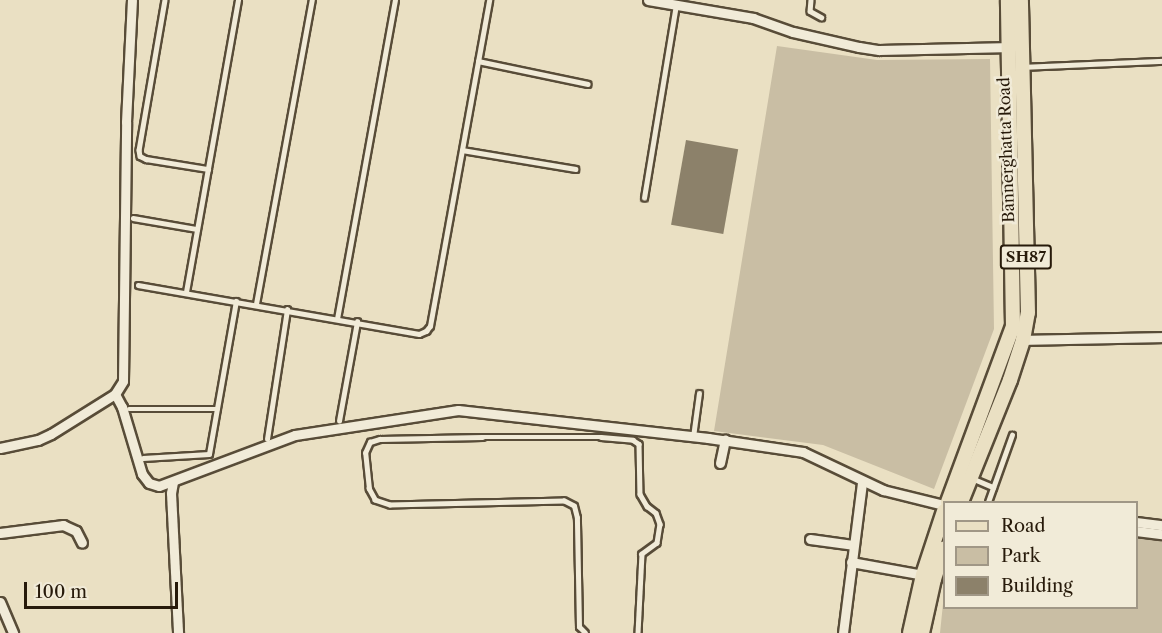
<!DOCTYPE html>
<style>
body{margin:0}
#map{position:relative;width:1162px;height:633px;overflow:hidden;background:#eae0c3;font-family:"Libre Caslon Text",serif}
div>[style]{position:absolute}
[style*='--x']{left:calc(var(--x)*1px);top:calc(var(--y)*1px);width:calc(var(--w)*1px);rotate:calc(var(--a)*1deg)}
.green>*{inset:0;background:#c9bea4}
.building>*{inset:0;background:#8c816a;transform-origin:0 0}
.roads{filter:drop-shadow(2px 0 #584c38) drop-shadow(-2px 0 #584c38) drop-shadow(0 2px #584c38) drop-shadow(0 -2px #584c38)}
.lane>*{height:4.5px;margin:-2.25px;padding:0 2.25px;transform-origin:2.25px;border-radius:2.25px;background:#f1ebd8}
.street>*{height:9px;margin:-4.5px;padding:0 4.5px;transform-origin:4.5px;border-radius:4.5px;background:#f1ebd8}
.primary>*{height:14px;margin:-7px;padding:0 7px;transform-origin:7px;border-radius:7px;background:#eae0c3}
span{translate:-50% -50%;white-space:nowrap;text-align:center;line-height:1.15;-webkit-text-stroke:5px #f1ebd8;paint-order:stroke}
.shield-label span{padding:2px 4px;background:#f1ebd8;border:2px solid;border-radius:4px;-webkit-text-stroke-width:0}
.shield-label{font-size:15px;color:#271a0a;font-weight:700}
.street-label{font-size:16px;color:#271a0a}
.legend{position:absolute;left:943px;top:501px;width:195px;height:108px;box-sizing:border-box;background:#f1ebd8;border:2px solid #a09786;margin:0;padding:8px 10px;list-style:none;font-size:18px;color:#271a0a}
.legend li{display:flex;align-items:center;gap:12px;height:30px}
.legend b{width:30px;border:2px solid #a09786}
.scale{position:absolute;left:24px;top:582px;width:154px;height:27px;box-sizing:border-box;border:3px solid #271a0a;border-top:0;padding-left:8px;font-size:18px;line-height:21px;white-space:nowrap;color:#271a0a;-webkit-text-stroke:4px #f1ebd8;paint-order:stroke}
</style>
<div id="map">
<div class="green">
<i style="clip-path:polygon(777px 46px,877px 60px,990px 59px,994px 329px,934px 489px,823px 445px,714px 431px)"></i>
<i style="clip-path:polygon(1137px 538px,1162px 541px,1162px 633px,940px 633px,944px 594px,944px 608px,1136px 608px)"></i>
</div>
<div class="building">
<i style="left:686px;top:140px;width:53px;height:86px;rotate:10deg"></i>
</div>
<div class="roads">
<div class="lane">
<i style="--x:165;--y:0;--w:152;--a:99.8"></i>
<i style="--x:139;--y:150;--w:6;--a:81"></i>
<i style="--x:140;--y:156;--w:7;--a:27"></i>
<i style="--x:146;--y:159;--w:63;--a:9.2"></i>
<i style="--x:811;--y:0;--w:11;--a:95"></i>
<i style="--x:810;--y:11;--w:13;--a:29"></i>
<i style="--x:478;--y:61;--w:112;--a:11.8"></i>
<i style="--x:1023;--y:67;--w:139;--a:-2.5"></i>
<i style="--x:462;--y:150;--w:115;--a:9.5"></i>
<i style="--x:644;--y:198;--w:196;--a:-80.6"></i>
<i style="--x:133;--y:218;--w:65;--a:9.8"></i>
<i style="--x:138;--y:285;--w:285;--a:9.9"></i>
<i style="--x:419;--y:334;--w:8;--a:-23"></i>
<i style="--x:426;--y:331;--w:6;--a:-51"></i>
<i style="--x:430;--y:326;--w:331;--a:-79.7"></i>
<i style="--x:186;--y:292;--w:297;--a:-79.9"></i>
<i style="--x:256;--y:304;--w:309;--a:-79.6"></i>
<i style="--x:337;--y:319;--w:324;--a:-79.7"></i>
<i style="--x:129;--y:409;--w:89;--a:0"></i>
<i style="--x:339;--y:421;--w:101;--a:-79.7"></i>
<i style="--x:693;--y:437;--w:44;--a:-82.2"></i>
<i style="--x:267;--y:439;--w:131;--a:-81.2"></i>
<i style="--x:143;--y:458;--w:66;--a:-3.5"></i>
<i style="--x:209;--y:454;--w:155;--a:-80"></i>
<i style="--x:974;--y:479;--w:21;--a:23"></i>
<i style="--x:988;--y:502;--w:71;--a:-70.3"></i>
<i style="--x:585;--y:633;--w:8;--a:-135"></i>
<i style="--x:579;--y:627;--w:109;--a:-91.1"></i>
<i style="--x:577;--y:518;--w:12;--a:-104"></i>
<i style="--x:574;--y:506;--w:11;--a:-153"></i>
<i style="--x:564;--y:501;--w:174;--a:178.7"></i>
<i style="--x:390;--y:505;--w:16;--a:-162"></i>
<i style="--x:375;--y:500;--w:13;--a:-119"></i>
<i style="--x:369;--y:489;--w:36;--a:-96"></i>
<i style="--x:365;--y:453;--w:12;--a:-66"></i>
<i style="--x:370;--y:442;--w:10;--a:-17"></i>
<i style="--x:380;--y:439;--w:102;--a:-1.1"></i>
<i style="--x:482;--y:437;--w:119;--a:0"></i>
<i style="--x:601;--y:437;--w:32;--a:5"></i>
<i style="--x:633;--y:440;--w:7;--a:34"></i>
<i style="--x:639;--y:444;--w:50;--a:88.9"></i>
<i style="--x:640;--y:494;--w:14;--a:60"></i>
<i style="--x:647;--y:506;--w:11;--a:38"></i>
<i style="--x:656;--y:513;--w:12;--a:70"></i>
<i style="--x:660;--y:524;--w:19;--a:99"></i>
<i style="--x:657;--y:543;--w:19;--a:144"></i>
<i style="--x:642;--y:554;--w:79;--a:92.9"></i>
</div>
<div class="street">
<i style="--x:648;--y:0;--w:107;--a:9.7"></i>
<i style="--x:753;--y:18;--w:42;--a:19.3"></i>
<i style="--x:793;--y:32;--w:68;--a:12.8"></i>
<i style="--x:859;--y:47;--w:20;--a:9"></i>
<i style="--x:879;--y:50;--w:133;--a:-1.3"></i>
<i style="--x:1023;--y:340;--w:139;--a:-1.2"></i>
<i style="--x:115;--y:394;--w:15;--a:62"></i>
<i style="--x:122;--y:407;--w:70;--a:73.4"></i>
<i style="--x:142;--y:474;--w:11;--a:52"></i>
<i style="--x:149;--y:483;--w:10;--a:17"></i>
<i style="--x:159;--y:486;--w:145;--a:-20.6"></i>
<i style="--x:295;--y:435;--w:165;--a:-8.7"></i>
<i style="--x:458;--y:410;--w:252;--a:6.4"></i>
<i style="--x:708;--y:438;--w:96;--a:8.4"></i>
<i style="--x:803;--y:452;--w:89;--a:25.4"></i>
<i style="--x:883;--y:490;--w:63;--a:13.8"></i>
<i style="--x:0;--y:448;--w:39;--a:-12"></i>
<i style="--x:38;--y:440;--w:14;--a:-25"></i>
<i style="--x:51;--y:434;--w:75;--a:-32"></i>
<i style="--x:115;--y:394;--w:15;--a:-58"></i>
<i style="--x:123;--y:381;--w:259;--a:-89.3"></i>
<i style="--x:126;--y:122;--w:122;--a:-87.2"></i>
<i style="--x:720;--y:463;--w:24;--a:-78"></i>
<i style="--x:173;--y:482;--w:11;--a:100"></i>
<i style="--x:171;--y:493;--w:140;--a:87.1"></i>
<i style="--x:1136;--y:522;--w:26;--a:7"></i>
<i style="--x:1136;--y:531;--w:26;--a:7"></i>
<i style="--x:0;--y:533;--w:64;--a:-7.2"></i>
<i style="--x:63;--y:525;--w:14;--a:25"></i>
<i style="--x:76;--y:531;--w:13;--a:63"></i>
<i style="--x:810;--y:539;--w:43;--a:7.9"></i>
<i style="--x:851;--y:562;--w:73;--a:10.2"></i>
<i style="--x:0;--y:602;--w:34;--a:67"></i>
<i style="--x:843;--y:633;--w:152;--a:-82.8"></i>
</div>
<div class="primary">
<i style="--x:948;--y:502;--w:188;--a:-69.7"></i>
<i style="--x:1013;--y:326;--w:326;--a:-90.9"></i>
<i style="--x:961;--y:502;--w:131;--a:-68.1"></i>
<i style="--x:1010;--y:380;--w:42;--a:-72"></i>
<i style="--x:1023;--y:340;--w:27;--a:-80"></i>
<i style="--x:1028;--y:313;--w:313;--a:-91.3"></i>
<i style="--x:910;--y:633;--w:59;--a:-77.4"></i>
<i style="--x:923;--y:575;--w:67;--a:-71.8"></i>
<i style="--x:922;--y:633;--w:55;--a:-77.5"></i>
<i style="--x:934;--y:579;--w:32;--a:-72"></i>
</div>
</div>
<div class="shield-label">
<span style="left:1026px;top:257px">SH87</span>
</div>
<div class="street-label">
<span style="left:1006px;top:150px;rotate:-92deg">Bannerghatta Road</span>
</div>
<ul class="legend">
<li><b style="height:8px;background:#eae0c3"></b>Road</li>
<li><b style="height:16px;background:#c9bea4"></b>Park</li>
<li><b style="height:16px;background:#8c816a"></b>Building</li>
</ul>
<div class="scale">100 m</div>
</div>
